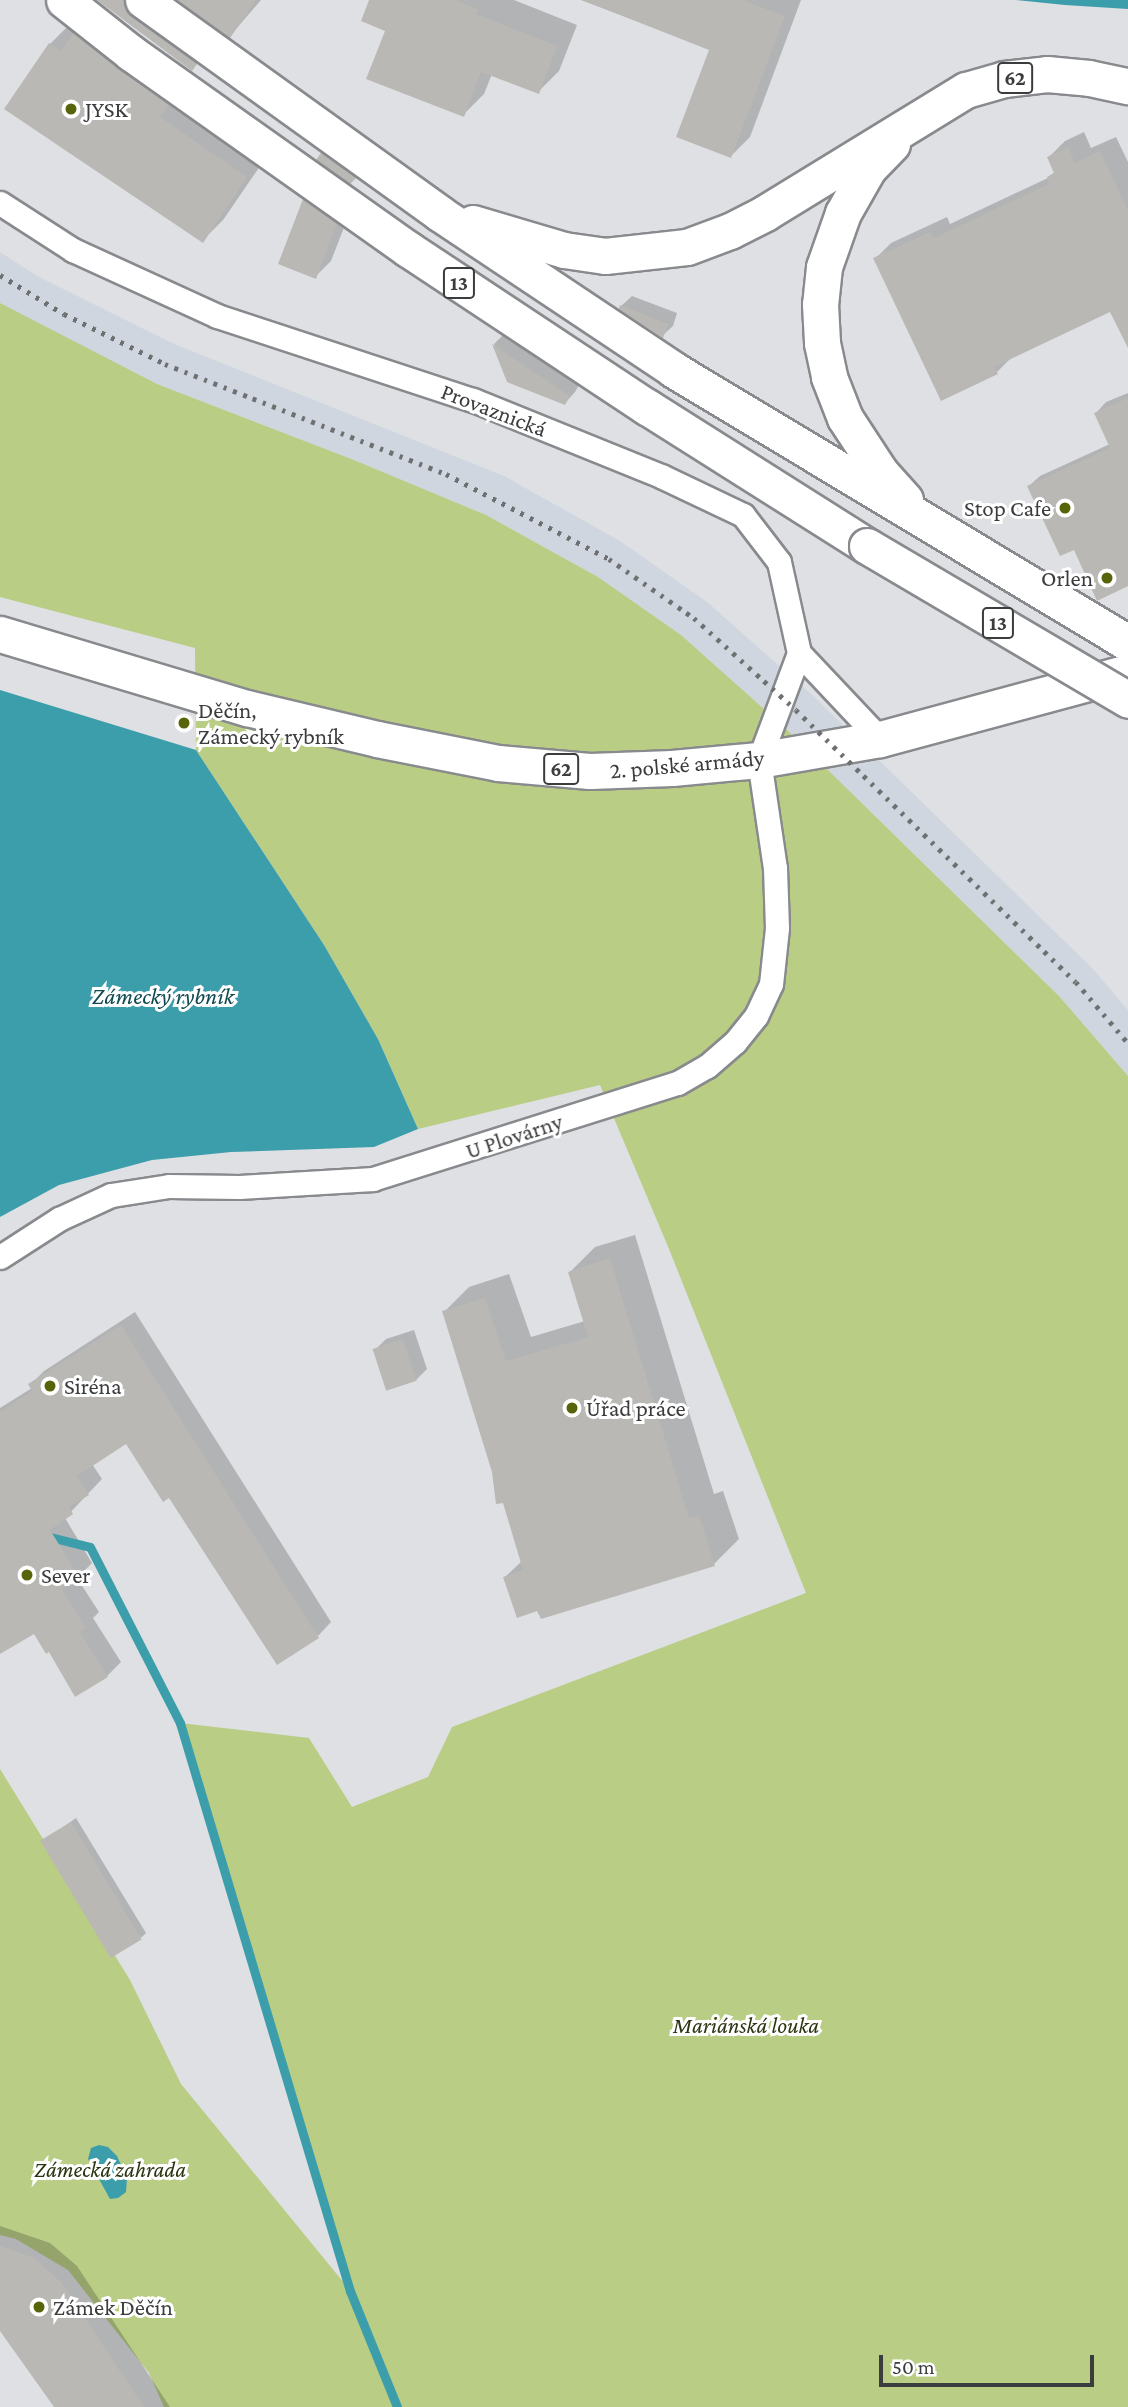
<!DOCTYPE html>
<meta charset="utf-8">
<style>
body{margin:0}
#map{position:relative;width:1128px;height:2407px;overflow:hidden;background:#dee0e3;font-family:"Crimson Pro",serif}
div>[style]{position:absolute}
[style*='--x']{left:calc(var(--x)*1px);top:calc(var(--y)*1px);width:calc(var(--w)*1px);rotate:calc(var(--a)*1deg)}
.built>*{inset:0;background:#cfd6df}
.green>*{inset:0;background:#b9cd85}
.water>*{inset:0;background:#3c9eaa}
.shadow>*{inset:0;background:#0003}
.stream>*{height:9px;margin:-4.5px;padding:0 4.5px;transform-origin:4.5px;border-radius:4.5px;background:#3c9eaa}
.building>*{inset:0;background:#bab8b5;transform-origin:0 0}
.roads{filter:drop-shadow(2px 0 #888a8d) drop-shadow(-2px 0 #888a8d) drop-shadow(0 2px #888a8d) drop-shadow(0 -2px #888a8d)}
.street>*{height:23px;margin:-11.5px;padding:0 11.5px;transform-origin:11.5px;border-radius:11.5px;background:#fff}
.primary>*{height:35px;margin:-17.5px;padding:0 17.5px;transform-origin:17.5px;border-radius:17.5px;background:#fff}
.rail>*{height:5px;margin-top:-2.5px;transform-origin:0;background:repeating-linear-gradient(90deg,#6d6f70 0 3.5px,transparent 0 10.5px)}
.bridges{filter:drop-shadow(2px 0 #888a8d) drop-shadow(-2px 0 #888a8d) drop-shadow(0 2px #888a8d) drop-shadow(0 -2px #888a8d)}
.primary-bridge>*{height:35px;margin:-17.5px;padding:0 17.5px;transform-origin:17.5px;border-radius:17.5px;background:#fff}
.dots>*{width:19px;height:19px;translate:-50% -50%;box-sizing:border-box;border:4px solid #fff;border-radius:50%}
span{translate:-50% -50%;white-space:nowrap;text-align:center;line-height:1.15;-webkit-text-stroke:6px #fff;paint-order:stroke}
.shield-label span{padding:2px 5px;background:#fff;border:2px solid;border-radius:5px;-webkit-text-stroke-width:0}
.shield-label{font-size:21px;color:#3b3c3d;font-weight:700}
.poi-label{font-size:23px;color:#3b3c3d}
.left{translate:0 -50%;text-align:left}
.right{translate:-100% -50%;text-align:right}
.street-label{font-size:23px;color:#3b3c3d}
.park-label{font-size:23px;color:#2c3511;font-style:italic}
.water-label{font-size:24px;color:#104a51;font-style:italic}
.scale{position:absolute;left:879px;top:2355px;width:215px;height:32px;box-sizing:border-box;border:4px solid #3b3c3d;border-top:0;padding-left:9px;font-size:21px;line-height:24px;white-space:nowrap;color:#3b3c3d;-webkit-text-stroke:5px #fff;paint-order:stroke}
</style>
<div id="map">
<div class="built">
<i style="clip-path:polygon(0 252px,37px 276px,174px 344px,504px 476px,620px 541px,707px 602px,811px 694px,1091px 967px,1128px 1010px,1128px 1076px,1059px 996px,782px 725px,681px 635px,598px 577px,486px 515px,354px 460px,157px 384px,16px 313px,0 303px)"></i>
</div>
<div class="green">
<i style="clip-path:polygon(0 303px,157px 384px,354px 460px,486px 515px,598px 577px,681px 635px,782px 725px,1059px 996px,1128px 1076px,1128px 2407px,164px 2407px,149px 2373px,68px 2270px,16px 2239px,0 2235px,0 1769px,130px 1980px,181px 2084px,349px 2289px,180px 1723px,309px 1738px,352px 1807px,428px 1777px,452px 1727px,806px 1593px,669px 1249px,600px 1085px,418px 1129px,378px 1039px,324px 945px,196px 750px,195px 648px,0 597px)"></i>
</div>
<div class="water">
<i style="clip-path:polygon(1016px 0,1128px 0,1128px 9px,1065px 5px)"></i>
<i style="clip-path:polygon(0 690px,196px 750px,324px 945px,378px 1039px,418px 1129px,374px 1147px,231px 1152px,152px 1160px,59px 1185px,0 1217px)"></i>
<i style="clip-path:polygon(99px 2145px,108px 2147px,117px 2156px,127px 2178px,126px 2192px,118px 2198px,110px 2199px,88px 2159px,91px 2148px)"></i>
</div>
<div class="shadow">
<i style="clip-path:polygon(99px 0,158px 0,212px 48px,192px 69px)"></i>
<i style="clip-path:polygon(180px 0,261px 0,230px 36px)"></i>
<i style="clip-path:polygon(371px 0,514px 0,577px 25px,559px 71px,538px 92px,492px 74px,484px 94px,463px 115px,387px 30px)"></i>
<i style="clip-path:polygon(581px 0,801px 0,750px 137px,731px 156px,711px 49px)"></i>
<i style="clip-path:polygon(71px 23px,267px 156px,223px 220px,202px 241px,50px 44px)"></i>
<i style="clip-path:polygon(1084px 132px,1091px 148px,1116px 137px,1128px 162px,1128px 311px,1111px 310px,1013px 356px,997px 372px,875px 259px,891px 243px,947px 217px,950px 224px,1050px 177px,1055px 171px,1049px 157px,1065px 141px)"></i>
<i style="clip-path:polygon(338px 138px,367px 167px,352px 182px,320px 160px)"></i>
<i style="clip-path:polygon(320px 185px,352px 207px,331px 261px,315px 277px,305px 200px)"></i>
<i style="clip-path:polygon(632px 296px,677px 313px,673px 326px,662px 336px,621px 306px)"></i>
<i style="clip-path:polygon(503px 335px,579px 385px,575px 392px,565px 403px,509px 381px,494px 344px)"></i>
<i style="clip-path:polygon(1128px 393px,1128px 584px,1074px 547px,1029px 486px,1040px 476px,1110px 444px,1096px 413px,1106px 402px)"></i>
<i style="clip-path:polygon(635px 1235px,714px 1494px,723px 1491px,739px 1539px,714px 1564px,538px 1609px,505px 1577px,522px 1561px,444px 1312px,469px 1287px,509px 1274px,531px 1337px,585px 1321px,570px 1272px,595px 1247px)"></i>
<i style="clip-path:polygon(135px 1312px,331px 1622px,318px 1636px,170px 1496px,126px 1441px,92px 1464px,102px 1479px,65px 1518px,92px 1563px,77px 1578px,99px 1612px,93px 1618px,121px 1662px,107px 1676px,50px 1649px,34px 1632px,0 1652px,0 1408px,32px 1388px,30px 1385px,44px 1371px)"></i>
<i style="clip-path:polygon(414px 1330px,427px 1369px,416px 1380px,375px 1350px,386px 1339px)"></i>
<i style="clip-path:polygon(76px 1818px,146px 1933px,141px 1938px,43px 1841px)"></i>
<i style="clip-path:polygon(0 2226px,50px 2243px,77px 2266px,170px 2407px,56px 2407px,0 2328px)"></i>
</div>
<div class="stream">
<i style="--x:46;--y:1536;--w:45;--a:14"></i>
<i style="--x:90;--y:1547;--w:198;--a:62.9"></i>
<i style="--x:180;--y:1723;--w:593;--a:73.34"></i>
<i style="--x:350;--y:2291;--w:125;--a:67.9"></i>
</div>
<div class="building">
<i style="clip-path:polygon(97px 0,123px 0,131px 16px,197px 64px,192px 71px)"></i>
<i style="clip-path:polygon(177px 0,256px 0,230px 38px)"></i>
<i style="clip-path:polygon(369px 0,454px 0,478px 9px,476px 14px,557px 46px,539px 94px,481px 72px,464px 117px,366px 79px,385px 31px,361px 21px)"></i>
<i style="clip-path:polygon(582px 0,742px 0,785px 16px,731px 158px,676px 137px,709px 50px)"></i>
<i style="clip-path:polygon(74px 33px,169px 105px,160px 117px,247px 177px,203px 243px,4px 109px,49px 43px,61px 51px)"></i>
<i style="clip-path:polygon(1068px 147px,1075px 163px,1100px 151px,1128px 211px,1128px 348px,1110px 312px,994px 367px,998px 374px,941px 401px,873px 258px,930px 232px,934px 238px,1049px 184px,1047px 177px,1054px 173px,1047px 157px)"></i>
<i style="left:321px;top:153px;width:42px;height:9px;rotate:35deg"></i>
<i style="clip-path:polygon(303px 199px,337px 223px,316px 279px,278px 264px)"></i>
<i style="clip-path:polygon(620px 305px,668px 324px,663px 338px,619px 309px)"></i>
<i style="clip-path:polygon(492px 344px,570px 396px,565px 405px,507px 382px)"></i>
<i style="clip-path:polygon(1128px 398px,1128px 586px,1097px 601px,1074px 550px,1060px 556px,1027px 486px,1110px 448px,1094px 413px)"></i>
<i style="clip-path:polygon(610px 1258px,689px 1518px,699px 1515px,715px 1566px,541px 1619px,537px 1611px,517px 1618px,503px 1577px,523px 1570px,503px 1503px,496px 1504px,492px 1472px,442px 1311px,485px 1298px,506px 1361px,588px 1337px,568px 1272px)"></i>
<i style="clip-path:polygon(121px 1325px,319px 1638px,277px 1665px,169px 1498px,163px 1502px,126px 1444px,77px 1476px,89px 1495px,69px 1507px,73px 1514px,50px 1530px,80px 1578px,62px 1589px,86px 1628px,80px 1632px,108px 1677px,75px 1697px,49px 1652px,46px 1654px,34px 1634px,0 1654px,0 1412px,32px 1391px,28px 1384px)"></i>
<i style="left:403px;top:1339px;width:44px;height:32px;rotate:72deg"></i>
<i style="left:71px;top:1822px;width:137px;height:36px;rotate:59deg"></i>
<i style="clip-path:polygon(0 2246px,34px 2258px,61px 2282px,144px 2407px,54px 2407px,0 2331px)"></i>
</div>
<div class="roads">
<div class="street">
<i style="--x:0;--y:203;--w:87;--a:32.8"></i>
<i style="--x:73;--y:250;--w:158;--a:24.6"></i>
<i style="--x:217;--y:316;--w:269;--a:18.2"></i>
<i style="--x:473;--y:400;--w:203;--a:22"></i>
<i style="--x:661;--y:476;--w:91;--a:25.4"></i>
<i style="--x:743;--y:515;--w:59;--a:52.5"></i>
<i style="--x:779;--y:562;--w:93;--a:77.6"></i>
<i style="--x:799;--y:653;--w:114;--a:110.5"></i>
<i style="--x:759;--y:760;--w:109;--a:81.6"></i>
<i style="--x:775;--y:868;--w:60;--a:88.1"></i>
<i style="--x:777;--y:928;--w:56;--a:96.1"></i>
<i style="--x:771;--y:984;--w:35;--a:115"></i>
<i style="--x:756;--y:1016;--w:33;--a:129"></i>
<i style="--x:735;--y:1042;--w:37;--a:139"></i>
<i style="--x:707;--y:1066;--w:34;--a:150"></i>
<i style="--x:677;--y:1083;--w:319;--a:162.5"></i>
<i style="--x:373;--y:1179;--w:134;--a:176.6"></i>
<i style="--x:239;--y:1187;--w:70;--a:-179.2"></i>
<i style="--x:169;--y:1186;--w:59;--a:171.2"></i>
<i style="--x:111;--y:1195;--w:57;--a:155.2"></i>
<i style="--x:59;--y:1219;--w:70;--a:147.2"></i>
<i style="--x:799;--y:653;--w:118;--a:46.7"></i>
</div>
<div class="primary">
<i style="--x:64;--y:0;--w:85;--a:38.3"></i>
<i style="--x:131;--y:53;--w:339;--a:35.3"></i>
<i style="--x:408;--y:249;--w:287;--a:33.5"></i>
<i style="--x:647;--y:407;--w:260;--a:32.3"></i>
<i style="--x:143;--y:0;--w:365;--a:35.7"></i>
<i style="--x:439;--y:213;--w:283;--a:33.7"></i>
<i style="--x:674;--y:370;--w:530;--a:31.02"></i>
<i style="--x:892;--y:144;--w:35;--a:134"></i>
<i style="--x:868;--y:169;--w:51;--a:119.6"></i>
<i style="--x:843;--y:213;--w:57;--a:109.4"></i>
<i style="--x:824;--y:267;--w:37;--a:96"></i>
<i style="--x:820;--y:304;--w:39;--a:87"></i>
<i style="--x:822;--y:343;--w:35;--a:78"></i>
<i style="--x:829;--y:377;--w:44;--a:68.7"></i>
<i style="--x:845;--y:418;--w:66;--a:56.8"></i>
<i style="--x:881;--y:473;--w:36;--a:48"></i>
<i style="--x:473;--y:223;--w:95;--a:16.5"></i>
<i style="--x:564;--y:250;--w:41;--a:8.3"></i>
<i style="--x:605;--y:256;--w:82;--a:-6.3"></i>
<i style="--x:687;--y:247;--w:46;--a:-20.4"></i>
<i style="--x:730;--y:231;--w:39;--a:-27"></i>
<i style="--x:765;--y:213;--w:236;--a:-31.5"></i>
<i style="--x:966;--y:90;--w:40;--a:-16"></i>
<i style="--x:1004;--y:79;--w:43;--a:-6.6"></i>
<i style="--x:1047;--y:74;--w:42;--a:5.4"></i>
<i style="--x:1089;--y:78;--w:40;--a:12"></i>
<i style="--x:0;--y:634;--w:258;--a:16.7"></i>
<i style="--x:247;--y:708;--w:134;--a:13.4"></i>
<i style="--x:377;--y:739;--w:123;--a:11.2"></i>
<i style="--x:498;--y:763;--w:92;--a:5"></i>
<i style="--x:590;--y:771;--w:82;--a:-2.1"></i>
<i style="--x:672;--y:768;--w:87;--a:-5.3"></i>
<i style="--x:759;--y:760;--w:123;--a:-9.8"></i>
<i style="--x:880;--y:739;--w:257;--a:-15.1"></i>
</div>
</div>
<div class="rail">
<i style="--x:0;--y:275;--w:75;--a:31.4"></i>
<i style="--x:64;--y:314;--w:113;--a:26.3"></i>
<i style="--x:165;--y:364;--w:302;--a:21.4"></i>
<i style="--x:446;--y:474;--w:184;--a:27.5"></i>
<i style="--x:609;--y:559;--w:103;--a:34.8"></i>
<i style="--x:694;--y:618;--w:137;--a:42"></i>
<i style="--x:796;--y:710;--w:390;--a:44.2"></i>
<i style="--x:1076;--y:982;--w:80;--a:49.6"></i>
</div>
<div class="bridges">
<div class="primary-bridge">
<i style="--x:867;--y:546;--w:303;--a:30.5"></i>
</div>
</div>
<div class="dots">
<i style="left:71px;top:109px;background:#576409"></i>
<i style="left:1065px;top:508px;background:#576409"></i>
<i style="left:1107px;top:578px;background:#576409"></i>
<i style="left:184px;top:723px;background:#576409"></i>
<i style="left:50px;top:1386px;background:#576409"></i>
<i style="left:572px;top:1408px;background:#576409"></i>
<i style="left:27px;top:1575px;background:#576409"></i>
<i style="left:39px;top:2307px;background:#576409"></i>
</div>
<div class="shield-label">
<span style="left:1015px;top:78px">62</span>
<span style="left:459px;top:283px">13</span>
<span style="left:998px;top:623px">13</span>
<span style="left:561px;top:769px">62</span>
</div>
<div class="poi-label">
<span class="left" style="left:85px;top:109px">JYSK</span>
<span class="right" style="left:1051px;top:508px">Stop Cafe</span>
<span class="right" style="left:1093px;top:578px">Orlen</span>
<span class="left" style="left:198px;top:723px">Děčín,<br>Zámecký rybník</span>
<span class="left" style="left:64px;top:1386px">Siréna</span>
<span class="left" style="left:586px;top:1408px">Úřad práce</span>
<span class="left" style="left:41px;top:1575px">Sever</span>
<span class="left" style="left:53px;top:2307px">Zámek Děčín</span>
</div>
<div class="street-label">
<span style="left:494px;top:410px;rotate:21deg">Provaznická</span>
<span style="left:687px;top:764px;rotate:-5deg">2. polské armády</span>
<span style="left:514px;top:1136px;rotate:-18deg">U Plovárny</span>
</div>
<div class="park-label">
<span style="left:746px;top:2025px">Mariánská louka</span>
<span style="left:110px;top:2169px">Zámecká zahrada</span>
</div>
<div class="water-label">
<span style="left:163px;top:996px">Zámecký rybník</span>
</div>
<div class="scale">50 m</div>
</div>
